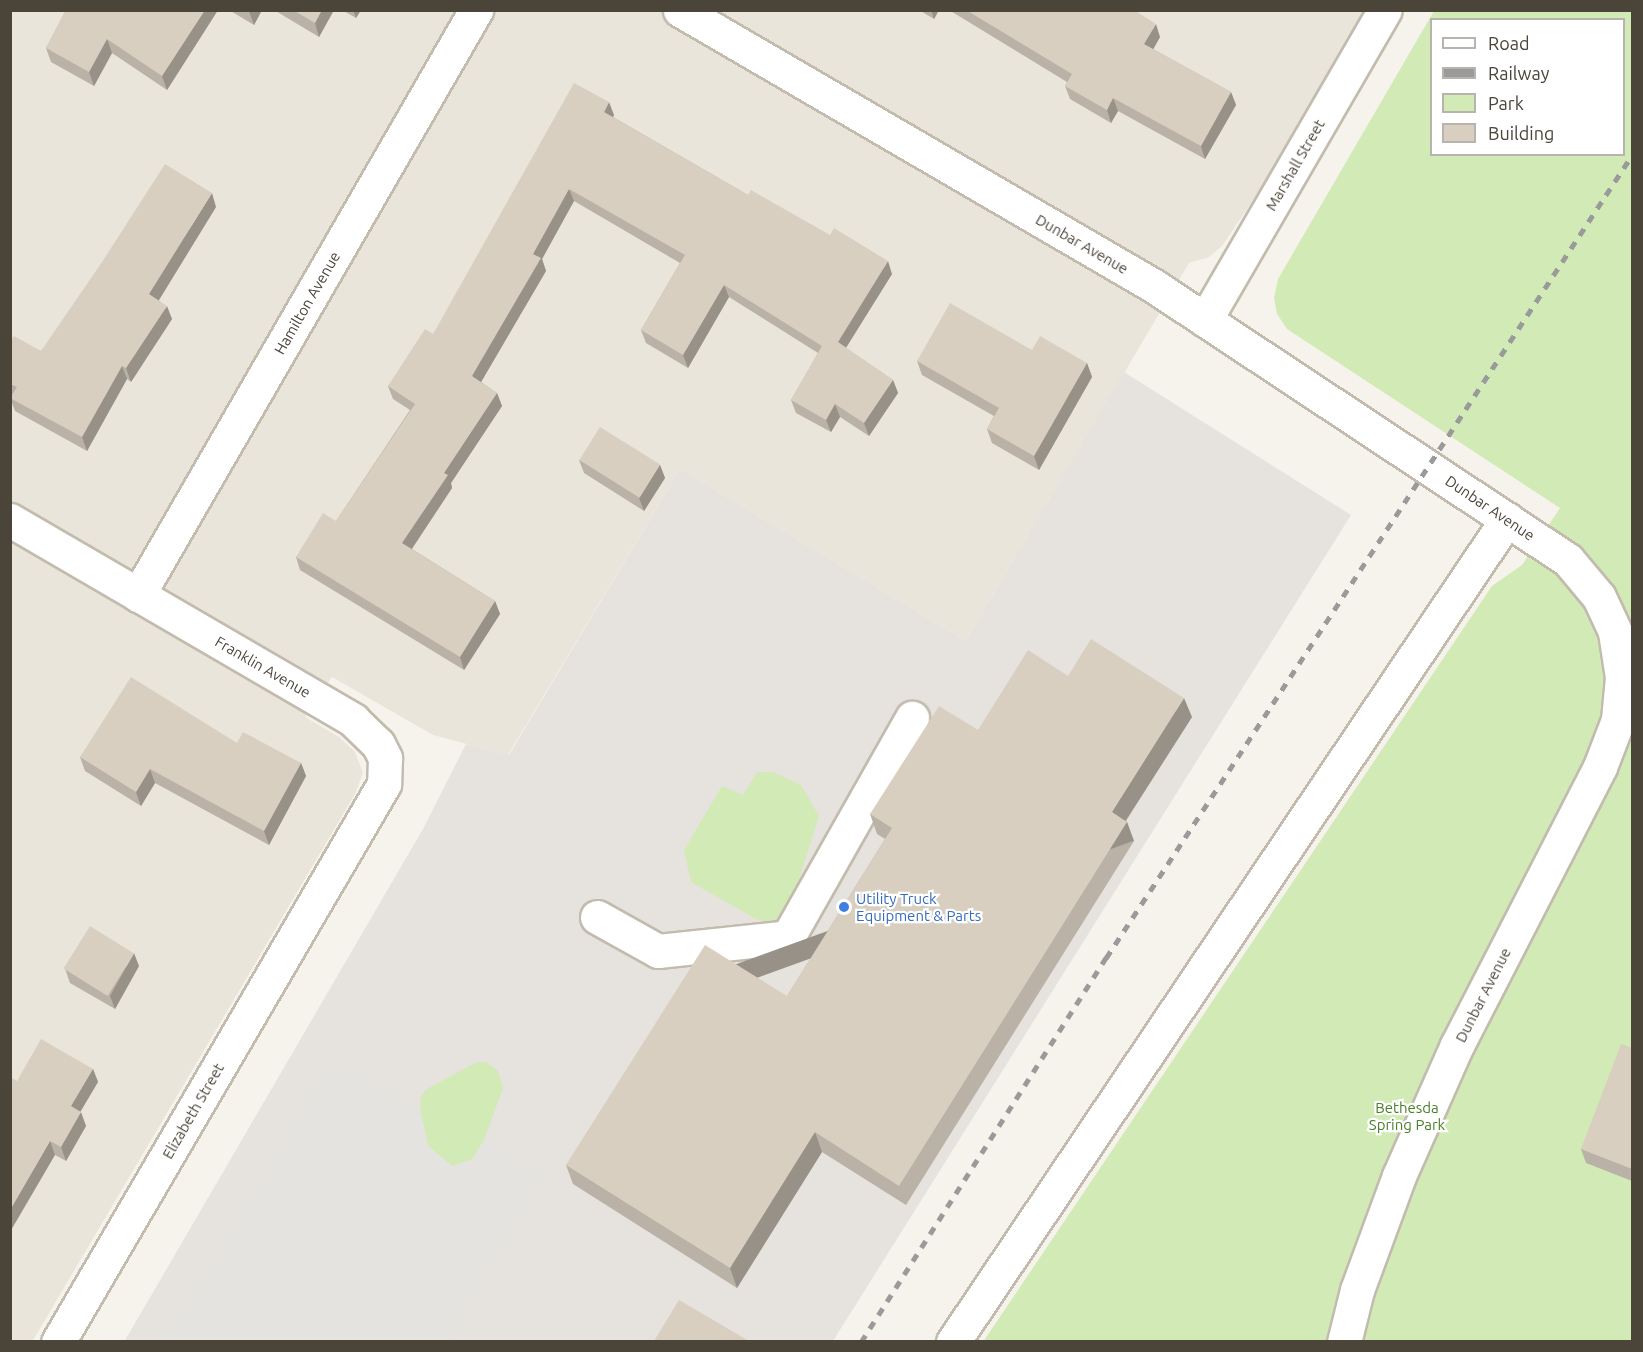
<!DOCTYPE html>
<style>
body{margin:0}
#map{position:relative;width:1643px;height:1352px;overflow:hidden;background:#f6f3ec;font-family:Ubuntu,sans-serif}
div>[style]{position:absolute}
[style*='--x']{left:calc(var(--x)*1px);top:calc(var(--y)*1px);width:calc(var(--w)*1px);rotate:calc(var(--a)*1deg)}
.residential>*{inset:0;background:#eae5da}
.industrial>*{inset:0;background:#e6e2dd}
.green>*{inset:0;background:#d2eab5}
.parking>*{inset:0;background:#e5e3e0}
.roads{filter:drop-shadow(2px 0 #c2bbae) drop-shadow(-2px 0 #c2bbae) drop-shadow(0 2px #c2bbae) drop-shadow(0 -2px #c2bbae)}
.minor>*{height:33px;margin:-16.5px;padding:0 16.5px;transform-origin:16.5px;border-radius:16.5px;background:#fff}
.rail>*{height:4.5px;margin-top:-2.25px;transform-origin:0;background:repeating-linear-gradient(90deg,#9a9a9a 0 8px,transparent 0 16px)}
.wall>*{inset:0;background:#bab2a6}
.shaded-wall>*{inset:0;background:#979187;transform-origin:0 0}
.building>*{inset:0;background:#d8cfc1;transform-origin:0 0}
.dots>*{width:16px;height:16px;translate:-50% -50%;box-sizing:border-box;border:3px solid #fff;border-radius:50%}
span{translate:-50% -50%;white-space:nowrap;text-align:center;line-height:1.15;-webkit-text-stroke:4.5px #fff;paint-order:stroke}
.street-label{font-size:15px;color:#4b4439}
.shop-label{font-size:15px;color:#366cbe}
.left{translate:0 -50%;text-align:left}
.park-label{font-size:15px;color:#4a7f2a}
.frame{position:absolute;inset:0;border:12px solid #4b4439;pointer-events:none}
.legend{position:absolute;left:1430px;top:18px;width:195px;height:138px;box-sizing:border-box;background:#fff;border:2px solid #b7b4b0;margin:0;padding:8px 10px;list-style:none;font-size:18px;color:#4b4439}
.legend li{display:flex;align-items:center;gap:12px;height:30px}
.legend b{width:30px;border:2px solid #b7b4b0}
</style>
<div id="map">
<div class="residential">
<i style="clip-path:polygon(10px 11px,1364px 11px,1256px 196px,1222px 246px,1209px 257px,1189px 263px,966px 641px,680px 469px,508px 755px,433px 735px,332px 677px,305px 717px,339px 737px,355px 752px,363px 773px,355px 794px,32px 1342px,10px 1341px)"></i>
</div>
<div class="industrial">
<i style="clip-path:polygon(1124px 372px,1351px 515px,833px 1341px,124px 1342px,423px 829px,466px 744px,509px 755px,680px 469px,966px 641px)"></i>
</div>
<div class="green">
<i style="clip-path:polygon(evenodd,1434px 11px,1632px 11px,1632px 1341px,983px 1342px,1492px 586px,1522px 565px,1560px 508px,1287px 329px,1277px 314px,1274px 298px,1278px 279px,1434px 11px,1432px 20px,1624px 20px,1624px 154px,1432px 154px,1432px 20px)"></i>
<i style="clip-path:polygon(757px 772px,773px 772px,801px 785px,819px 816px,789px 911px,776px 923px,758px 920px,691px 882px,684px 850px,722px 786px,743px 795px)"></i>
<i style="clip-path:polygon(486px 1062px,498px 1071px,503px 1088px,484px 1140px,472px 1160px,452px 1167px,428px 1146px,420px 1109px,421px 1096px,427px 1089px,475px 1063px)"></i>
</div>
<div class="parking">
<i style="clip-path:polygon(332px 1055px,420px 1109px,428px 1146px,452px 1166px,472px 1159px,484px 1140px,545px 1176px,448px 1341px,164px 1341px)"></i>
</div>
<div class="roads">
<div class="minor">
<i style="--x:680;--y:10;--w:548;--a:30.21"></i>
<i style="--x:1154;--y:286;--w:496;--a:33.5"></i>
<i style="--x:1568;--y:560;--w:48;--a:50"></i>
<i style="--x:1599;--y:597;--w:38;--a:65"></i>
<i style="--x:1615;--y:632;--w:46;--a:81.2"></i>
<i style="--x:1622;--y:677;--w:43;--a:95.3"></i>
<i style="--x:1618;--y:720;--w:50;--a:111"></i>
<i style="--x:1600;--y:767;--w:313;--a:117.2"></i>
<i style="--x:1457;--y:1045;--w:143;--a:113.9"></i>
<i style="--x:1399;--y:1176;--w:121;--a:110.2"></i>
<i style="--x:1357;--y:1290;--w:54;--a:104"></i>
<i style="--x:1205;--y:320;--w:358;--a:-59.9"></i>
<i style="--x:10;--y:520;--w:397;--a:30.2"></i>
<i style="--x:353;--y:720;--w:35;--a:44"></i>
<i style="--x:378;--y:744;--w:16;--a:63"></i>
<i style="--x:385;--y:758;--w:26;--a:92"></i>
<i style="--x:384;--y:784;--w:646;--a:120.29"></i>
<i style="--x:138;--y:595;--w:676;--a:-59.98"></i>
<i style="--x:597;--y:917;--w:70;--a:29.1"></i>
<i style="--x:658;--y:951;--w:131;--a:-6.1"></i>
<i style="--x:788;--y:937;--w:252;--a:-60.5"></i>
<i style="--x:953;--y:1342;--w:992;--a:-56.05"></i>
</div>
</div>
<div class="rail">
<i style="--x:861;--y:1342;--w:456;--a:-57.5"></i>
<i style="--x:1106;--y:958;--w:960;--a:-56.77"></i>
</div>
<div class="wall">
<i style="clip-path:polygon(66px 10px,218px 10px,167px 90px,112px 53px,94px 86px,51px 62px,46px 48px)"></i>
<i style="clip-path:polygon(229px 10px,262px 10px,254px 25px)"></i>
<i style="clip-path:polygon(274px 10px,334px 10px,319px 37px)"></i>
<i style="clip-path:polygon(342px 10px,361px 10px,356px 18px)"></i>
<i style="clip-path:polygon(919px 10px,939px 10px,934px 19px)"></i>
<i style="clip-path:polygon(949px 10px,1134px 10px,1160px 37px,1153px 49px,1231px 92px,1236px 105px,1205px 159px,1118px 111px,1111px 123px,1070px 99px,1065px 86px,1067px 82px)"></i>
<i style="clip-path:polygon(614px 115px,613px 117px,748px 195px,892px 274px,846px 348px,893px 380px,898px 393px,869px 436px,840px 417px,831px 432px,796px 413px,791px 400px,818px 353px,729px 297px,688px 368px,646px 343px,641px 330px,680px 263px,574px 201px,542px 259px,546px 271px,481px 382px,497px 393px,502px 406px,451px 483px,452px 488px,412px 549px,495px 601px,500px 614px,464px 670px,300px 570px,296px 557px,336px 521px,410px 410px,393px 399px,388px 386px,433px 334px)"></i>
<i style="clip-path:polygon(216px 207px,159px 300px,172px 319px,131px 382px,127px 379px,87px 451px,15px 411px,10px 398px,12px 396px,10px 395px,10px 341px,41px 351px)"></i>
<i style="clip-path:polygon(1032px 350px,1087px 363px,1092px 377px,1039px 470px,992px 443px,987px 429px,994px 416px,922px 375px,917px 361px)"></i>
<i style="clip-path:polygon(579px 460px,660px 465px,665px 478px,644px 511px,584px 473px)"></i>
<i style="clip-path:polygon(1068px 676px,1192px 717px,1126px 821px,1127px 822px,1134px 841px,906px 1205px,822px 1152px,737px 1288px,573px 1184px,566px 1165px,787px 996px,885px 839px,877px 834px,870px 814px,978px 730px)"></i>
<i style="clip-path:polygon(237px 743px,301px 763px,306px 776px,269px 845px,155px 783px,141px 806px,85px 771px,80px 757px)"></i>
<i style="clip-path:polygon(139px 966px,115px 1009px,70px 983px,65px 969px)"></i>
<i style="clip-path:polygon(1632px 1048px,1632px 1181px,1586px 1163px,1581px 1149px)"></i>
<i style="clip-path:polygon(93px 1069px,98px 1082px,80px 1112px,86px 1126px,66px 1161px,55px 1155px,17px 1081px)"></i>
</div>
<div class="shaded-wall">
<i style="clip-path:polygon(205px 10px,218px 10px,167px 90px,162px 76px)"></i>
<i style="clip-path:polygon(250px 10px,262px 10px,254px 25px,249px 11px)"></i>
<i style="clip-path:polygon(322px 10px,334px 10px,319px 37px,315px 23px)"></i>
<i style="clip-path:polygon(353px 10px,361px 10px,356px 18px)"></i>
<i style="clip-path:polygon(931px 10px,939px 10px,934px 19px)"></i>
<i style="clip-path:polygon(1156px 24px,1160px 37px,1149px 57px,1144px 44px)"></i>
<i style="clip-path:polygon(107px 39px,112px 53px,94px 86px,89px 72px)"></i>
<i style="clip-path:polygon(1231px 92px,1236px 105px,1205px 159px,1201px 146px)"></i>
<i style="clip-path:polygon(1113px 98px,1118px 111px,1111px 123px,1107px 110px)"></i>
<i style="clip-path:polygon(609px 102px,614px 115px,609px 125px,604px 112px)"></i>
<i style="clip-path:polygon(569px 189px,574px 201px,542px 259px,546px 271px,477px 389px,472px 376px,533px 254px)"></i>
<i style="clip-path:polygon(212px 193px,216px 207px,154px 308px,149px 294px)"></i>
<i style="clip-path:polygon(888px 261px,892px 274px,842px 354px,838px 342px)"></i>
<i style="clip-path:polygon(724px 285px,729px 297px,688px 368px,683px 355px)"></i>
<i style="clip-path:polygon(167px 306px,172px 319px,131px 382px,126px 368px)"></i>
<i style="clip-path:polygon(1087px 363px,1092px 377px,1039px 470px,1034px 456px)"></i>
<i style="clip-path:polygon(122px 366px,127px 379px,87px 451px,82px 437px)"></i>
<i style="clip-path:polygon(893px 380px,898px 393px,869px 436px,864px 423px)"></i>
<i style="clip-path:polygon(497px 393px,502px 406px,451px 483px,452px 488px,407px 556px,402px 543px,444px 473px)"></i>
<i style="clip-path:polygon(835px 404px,840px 417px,831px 432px,826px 420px)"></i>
<i style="clip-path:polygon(660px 465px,665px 478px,644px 511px,639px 498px)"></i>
<i style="clip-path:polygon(495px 601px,500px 614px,464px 670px,460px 657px)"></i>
<i style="clip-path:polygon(1184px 698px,1192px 717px,1119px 831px,1112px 812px)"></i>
<i style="clip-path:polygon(301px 763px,306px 776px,269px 845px,264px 831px)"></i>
<i style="clip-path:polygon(150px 769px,155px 783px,141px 806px,136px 792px)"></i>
<i style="left:1127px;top:822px;width:20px;height:430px;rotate:70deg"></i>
<i style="clip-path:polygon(134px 953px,139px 966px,115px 1009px,110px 996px)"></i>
<i style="clip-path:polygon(93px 1069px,98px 1082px,76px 1119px,71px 1106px)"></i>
<i style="clip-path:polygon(81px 1112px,86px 1126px,66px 1161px,61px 1147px)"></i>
<i style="clip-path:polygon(815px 1132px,822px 1152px,737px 1288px,730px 1268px)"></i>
<i style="clip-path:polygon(50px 1141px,55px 1155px,10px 1232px,10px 1210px)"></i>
</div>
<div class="building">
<i style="clip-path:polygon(66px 10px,205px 10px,162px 76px,107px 39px,89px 72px,46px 48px)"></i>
<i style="clip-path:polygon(293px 10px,322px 10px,315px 23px)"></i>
<i style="clip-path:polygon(966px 10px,1134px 10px,1156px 24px,1144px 44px,1231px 92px,1201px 146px,1113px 98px,1107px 110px,1065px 86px,1072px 74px)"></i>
<i style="clip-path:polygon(574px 83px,609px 102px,604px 112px,748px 195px,751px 190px,830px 235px,834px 228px,888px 261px,838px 342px,893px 380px,864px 423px,835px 404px,826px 420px,791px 400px,822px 346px,724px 285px,683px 355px,641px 330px,685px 255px,569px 189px,533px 254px,541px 258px,472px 376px,497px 393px,444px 473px,448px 475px,402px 543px,495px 601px,460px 657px,296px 557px,323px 513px,336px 521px,415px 404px,388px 386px,425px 329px,433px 334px)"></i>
<i style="clip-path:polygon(165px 164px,212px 193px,149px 294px,167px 306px,126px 368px,122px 366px,82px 437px,10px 398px,17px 387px,10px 384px,10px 341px,14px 336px,41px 351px,102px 262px)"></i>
<i style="clip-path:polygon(950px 303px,1032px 350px,1040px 336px,1087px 363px,1034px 456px,987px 429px,999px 408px,917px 361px)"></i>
<i style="left:600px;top:427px;width:71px;height:39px;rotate:32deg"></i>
<i style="clip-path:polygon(1091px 639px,1184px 698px,1112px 812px,1127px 822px,899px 1186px,815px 1132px,730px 1268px,566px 1165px,705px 945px,787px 996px,892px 828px,870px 814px,939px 706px,978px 730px,1028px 650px,1068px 676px)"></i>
<i style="clip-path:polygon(131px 677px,237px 743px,243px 732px,301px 763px,264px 831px,150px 769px,136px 792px,80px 757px)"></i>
<i style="left:90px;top:926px;width:52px;height:50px;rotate:32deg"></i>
<i style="clip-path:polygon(41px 1039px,93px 1069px,71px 1106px,81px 1112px,61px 1147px,50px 1141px,10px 1210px,10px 1077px,17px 1081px)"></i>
<i style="clip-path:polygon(1621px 1044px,1632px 1048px,1632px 1169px,1581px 1149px)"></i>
<i style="clip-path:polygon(679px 1300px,749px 1341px,654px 1341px)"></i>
</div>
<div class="dots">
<i style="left:844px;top:907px;background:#3f7fe0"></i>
</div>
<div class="street-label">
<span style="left:1295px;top:165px;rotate:-60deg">Marshall Street</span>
<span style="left:1082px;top:244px;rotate:30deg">Dunbar Avenue</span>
<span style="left:307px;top:303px;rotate:-60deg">Hamilton Avenue</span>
<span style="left:1490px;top:508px;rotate:34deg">Dunbar Avenue</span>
<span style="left:263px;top:667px;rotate:30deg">Franklin Avenue</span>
<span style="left:1483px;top:995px;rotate:-63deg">Dunbar Avenue</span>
<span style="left:193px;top:1111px;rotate:-60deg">Elizabeth Street</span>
</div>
<div class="shop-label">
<span class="left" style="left:856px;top:907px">Utility Truck<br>Equipment &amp; Parts</span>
</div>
<div class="park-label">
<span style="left:1407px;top:1116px">Bethesda<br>Spring Park</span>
</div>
<div class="frame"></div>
<ul class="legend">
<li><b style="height:8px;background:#fff"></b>Road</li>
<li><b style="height:8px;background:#9a9a9a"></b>Railway</li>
<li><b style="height:16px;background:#d2eab5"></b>Park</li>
<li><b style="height:16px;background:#d8cfc1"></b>Building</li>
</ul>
</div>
